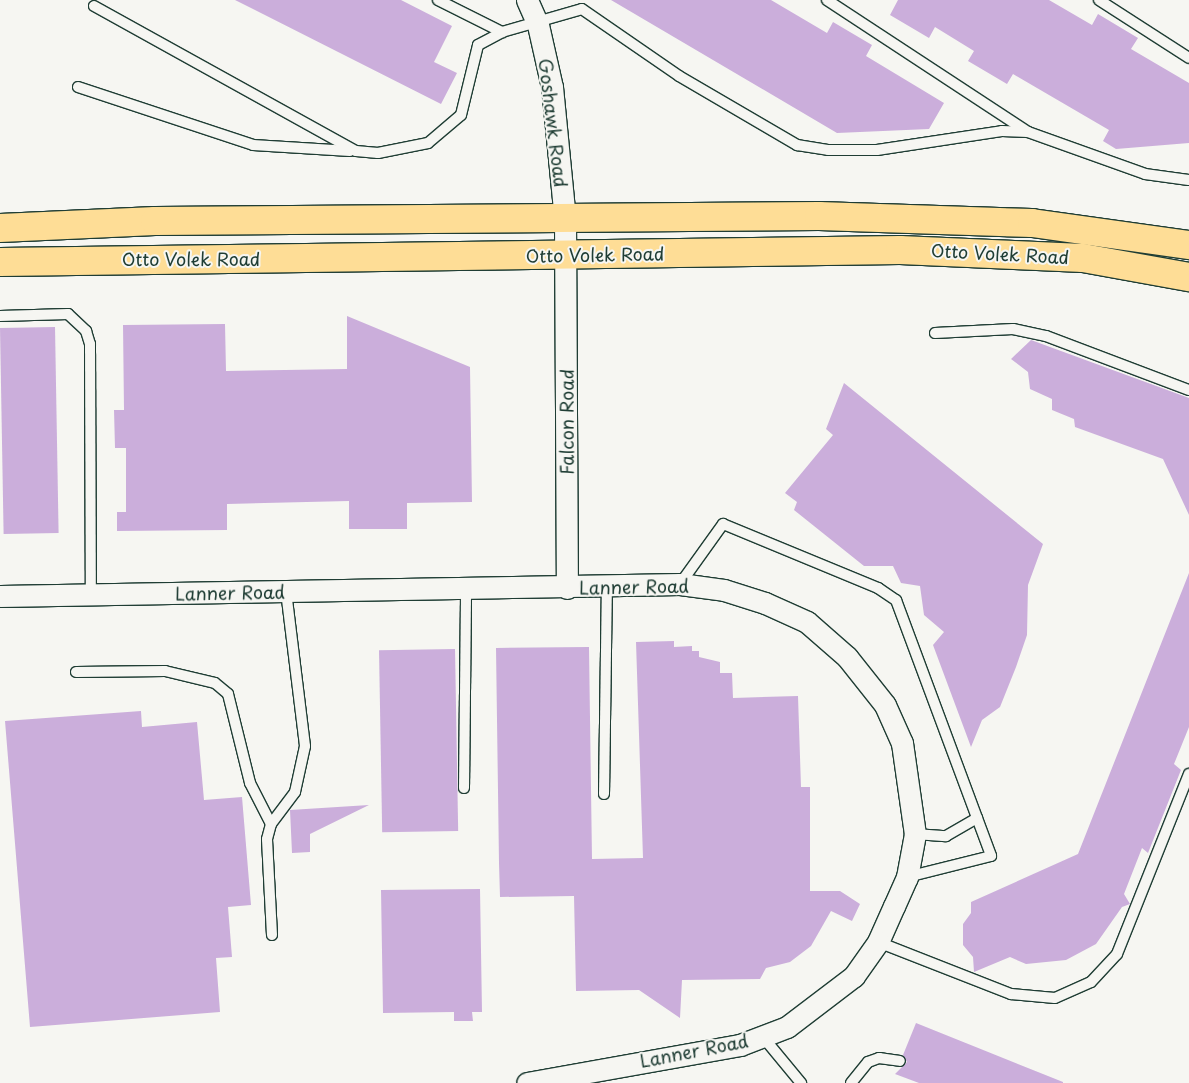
<!DOCTYPE html>
<style>
body{margin:0}
#map{position:relative;width:1189px;height:1083px;overflow:hidden;background:#f6f6f2;font-family:"Playpen Sans",sans-serif}
div>[style]{position:absolute}
[style*='--x']{left:calc(var(--x)*1px);top:calc(var(--y)*1px);width:calc(var(--w)*1px);rotate:calc(var(--a)*1deg)}
.building>*{inset:0;background:#cbaedb;transform-origin:0 0}
.roads{filter:drop-shadow(1px 0 #1f3d34) drop-shadow(-1px 0 #1f3d34) drop-shadow(0 1px #1f3d34) drop-shadow(0 -1px #1f3d34)}
.lane>*{height:10px;margin:-5px;padding:0 5px;transform-origin:5px;border-radius:5px;background:#f6f6f2}
.street>*{height:21px;margin:-10.5px;padding:0 10.5px;transform-origin:10.5px;border-radius:10.5px;background:#f6f6f2}
.primary>*{height:28px;margin:-14px;padding:0 14px;transform-origin:14px;border-radius:14px;background:#fedd96}
span{translate:-50% -50%;white-space:nowrap;text-align:center;line-height:1.15;-webkit-text-stroke:4px #f6f6f2;paint-order:stroke}
.street-label{font-size:18px;color:#1f3d34}
</style>
<div id="map">
<div class="building">
<i style="clip-path:polygon(235px 0,401px 0,452px 26px,434px 62px,457px 73px,441px 104px)"></i>
<i style="clip-path:polygon(611px 0,771px 0,827px 33px,833px 22px,872px 45px,866px 56px,944px 103px,929px 129px,837px 133px)"></i>
<i style="clip-path:polygon(898px 0,1049px 0,1092px 25px,1098px 14px,1138px 38px,1131px 49px,1189px 83px,1189px 143px,1116px 149px,1103px 141px,1109px 130px,1013px 74px,1007px 84px,968px 61px,974px 51px,935px 27px,929px 38px,890px 15px)"></i>
<i style="clip-path:polygon(347px 316px,470px 367px,472px 502px,407px 503px,407px 529px,349px 529px,349px 501px,227px 504px,227px 530px,117px 531px,117px 512px,126px 512px,126px 448px,115px 448px,114px 410px,124px 410px,123px 325px,225px 324px,226px 371px,347px 369px)"></i>
<i style="left:55px;top:327px;width:206px;height:55px;rotate:89deg"></i>
<i style="clip-path:polygon(1031px 340px,1189px 398px,1189px 515px,1163px 459px,1075px 427px,1074px 419px,1052px 410px,1052px 399px,1030px 389px,1028px 372px,1011px 359px)"></i>
<i style="clip-path:polygon(844px 383px,1043px 544px,1028px 585px,1027px 635px,1016px 667px,1000px 707px,982px 720px,971px 747px,933px 645px,944px 632px,924px 615px,920px 586px,901px 583px,893px 566px,864px 566px,794px 510px,797px 502px,785px 493px,833px 435px,826px 429px)"></i>
<i style="clip-path:polygon(1189px 573px,1189px 727px,1174px 764px,1181px 770px,1148px 853px,1142px 848px,1124px 894px,1130px 904px,1122px 907px,1096px 944px,1066px 960px,1026px 964px,1010px 957px,974px 972px,973px 957px,963px 945px,963px 924px,971px 913px,971px 902px,1078px 854px)"></i>
<i style="clip-path:polygon(674px 641px,674px 647px,692px 646px,692px 651px,699px 651px,699px 657px,720px 662px,720px 673px,732px 673px,733px 698px,798px 696px,801px 787px,810px 787px,810px 891px,840px 891px,860px 904px,852px 921px,831px 911px,811px 946px,790px 962px,766px 968px,760px 979px,682px 980px,680px 1018px,639px 990px,576px 991px,574px 896px,500px 897px,499px 863px,496px 648px,589px 647px,592px 859px,643px 858px,636px 642px)"></i>
<i style="left:455px;top:649px;width:182px;height:76px;rotate:89deg"></i>
<i style="clip-path:polygon(141px 711px,142px 727px,197px 722px,204px 800px,242px 797px,251px 905px,228px 907px,232px 957px,216px 958px,220px 1012px,30px 1027px,5px 721px)"></i>
<i style="clip-path:polygon(369px 805px,310px 834px,310px 852px,292px 853px,290px 810px)"></i>
<i style="clip-path:polygon(480px 889px,482px 1012px,472px 1012px,473px 1021px,454px 1021px,454px 1012px,383px 1013px,381px 890px)"></i>
<i style="clip-path:polygon(916px 1023px,1063px 1082px,1063px 1083px,919px 1083px,895px 1074px,907px 1062px,903px 1055px)"></i>
</div>
<div class="roads">
<div class="lane">
<i style="--x:438;--y:0;--w:72;--a:26.6"></i>
<i style="--x:827;--y:0;--w:240;--a:33.3"></i>
<i style="--x:1099;--y:0;--w:107;--a:32.8"></i>
<i style="--x:94;--y:6;--w:299;--a:29"></i>
<i style="--x:356;--y:151;--w:22;--a:5"></i>
<i style="--x:378;--y:153;--w:51;--a:-11.3"></i>
<i style="--x:428;--y:143;--w:43;--a:-40.3"></i>
<i style="--x:461;--y:115;--w:72;--a:-76.3"></i>
<i style="--x:478;--y:45;--w:27;--a:-28"></i>
<i style="--x:502;--y:32;--w:83;--a:-16"></i>
<i style="--x:582;--y:9;--w:118;--a:34.6"></i>
<i style="--x:679;--y:76;--w:137;--a:30.3"></i>
<i style="--x:797;--y:145;--w:31;--a:9"></i>
<i style="--x:828;--y:150;--w:49;--a:0"></i>
<i style="--x:877;--y:150;--w:126;--a:-8.6"></i>
<i style="--x:1002;--y:131;--w:26;--a:2"></i>
<i style="--x:1028;--y:132;--w:124;--a:19.7"></i>
<i style="--x:1145;--y:174;--w:44;--a:7.8"></i>
<i style="--x:78;--y:87;--w:184;--a:18.3"></i>
<i style="--x:253;--y:145;--w:97;--a:3.5"></i>
<i style="--x:0;--y:316;--w:68;--a:-1.7"></i>
<i style="--x:68;--y:314;--w:25;--a:43"></i>
<i style="--x:86;--y:331;--w:14;--a:73"></i>
<i style="--x:90;--y:344;--w:251;--a:89.8"></i>
<i style="--x:935;--y:333;--w:78;--a:-2.9"></i>
<i style="--x:1013;--y:329;--w:34;--a:12"></i>
<i style="--x:1046;--y:336;--w:153;--a:20.7"></i>
<i style="--x:680;--y:584;--w:74;--a:-54.4"></i>
<i style="--x:723;--y:524;--w:168;--a:22.4"></i>
<i style="--x:878;--y:588;--w:22;--a:34"></i>
<i style="--x:896;--y:600;--w:273;--a:69.6"></i>
<i style="--x:991;--y:856;--w:87;--a:166"></i>
<i style="--x:76;--y:672;--w:89;--a:-0.6"></i>
<i style="--x:165;--y:671;--w:51;--a:13.5"></i>
<i style="--x:215;--y:683;--w:17;--a:40"></i>
<i style="--x:228;--y:694;--w:92;--a:76.1"></i>
<i style="--x:250;--y:783;--w:46;--a:62.9"></i>
<i style="--x:464;--y:788;--w:198;--a:-89.4"></i>
<i style="--x:604;--y:794;--w:207;--a:-89.2"></i>
<i style="--x:915;--y:834;--w:31;--a:4"></i>
<i style="--x:946;--y:836;--w:36;--a:-30"></i>
<i style="--x:272;--y:935;--w:96;--a:-93"></i>
<i style="--x:267;--y:839;--w:16;--a:-75"></i>
<i style="--x:271;--y:824;--w:40;--a:-53"></i>
<i style="--x:295;--y:792;--w:47;--a:-77.7"></i>
<i style="--x:305;--y:746;--w:155;--a:-97"></i>
<i style="--x:878;--y:942;--w:143;--a:21.4"></i>
<i style="--x:1011;--y:994;--w:44;--a:5.2"></i>
<i style="--x:1055;--y:998;--w:39;--a:-24"></i>
<i style="--x:1091;--y:982;--w:38;--a:-47"></i>
<i style="--x:1117;--y:954;--w:194;--a:-68.2"></i>
<i style="--x:763;--y:1037;--w:60;--a:50.4"></i>
<i style="--x:851;--y:1083;--w:27;--a:-51"></i>
<i style="--x:868;--y:1062;--w:12;--a:-20"></i>
<i style="--x:879;--y:1058;--w:21;--a:8"></i>
</div>
<div class="street">
<i style="--x:527;--y:0;--w:27;--a:66"></i>
<i style="--x:538;--y:25;--w:64;--a:77.3"></i>
<i style="--x:552;--y:87;--w:133;--a:84.4"></i>
<i style="--x:565;--y:219;--w:369;--a:89.7"></i>
<i style="--x:0;--y:596;--w:680;--a:-1.01"></i>
<i style="--x:680;--y:584;--w:44;--a:7.8"></i>
<i style="--x:724;--y:590;--w:43;--a:17.6"></i>
<i style="--x:765;--y:603;--w:46;--a:24.3"></i>
<i style="--x:807;--y:622;--w:53;--a:41.2"></i>
<i style="--x:847;--y:657;--w:61;--a:51.6"></i>
<i style="--x:885;--y:705;--w:42;--a:65.9"></i>
<i style="--x:902;--y:743;--w:92;--a:81.9"></i>
<i style="--x:915;--y:834;--w:44;--a:100.5"></i>
<i style="--x:907;--y:877;--w:32;--a:114"></i>
<i style="--x:894;--y:906;--w:39;--a:114"></i>
<i style="--x:878;--y:942;--w:42;--a:125.2"></i>
<i style="--x:854;--y:976;--w:84;--a:142.7"></i>
<i style="--x:787;--y:1027;--w:50;--a:159"></i>
<i style="--x:740;--y:1045;--w:216;--a:169.9"></i>
</div>
<div class="primary">
<i style="--x:0;--y:228;--w:155;--a:-2.6"></i>
<i style="--x:155;--y:221;--w:664;--a:-0.43"></i>
<i style="--x:819;--y:216;--w:213;--a:1.9"></i>
<i style="--x:1032;--y:223;--w:159;--a:8"></i>
<i style="--x:0;--y:262;--w:900;--a:-0.76"></i>
<i style="--x:900;--y:250;--w:183;--a:2.5"></i>
<i style="--x:1083;--y:258;--w:108;--a:10.2"></i>
</div>
</div>
<div class="street-label">
<span style="left:553px;top:123px;rotate:83deg">Goshawk Road</span>
<span style="left:1000px;top:254px;rotate:3deg">Otto Volek Road</span>
<span style="left:595px;top:255px;rotate:-1deg">Otto Volek Road</span>
<span style="left:191px;top:259px">Otto Volek Road</span>
<span style="left:567px;top:422px;rotate:-90deg">Falcon Road</span>
<span style="left:634px;top:587px;rotate:-1deg">Lanner Road</span>
<span style="left:230px;top:593px;rotate:-1deg">Lanner Road</span>
<span style="left:694px;top:1051px;rotate:-11deg">Lanner Road</span>
</div>
</div>
